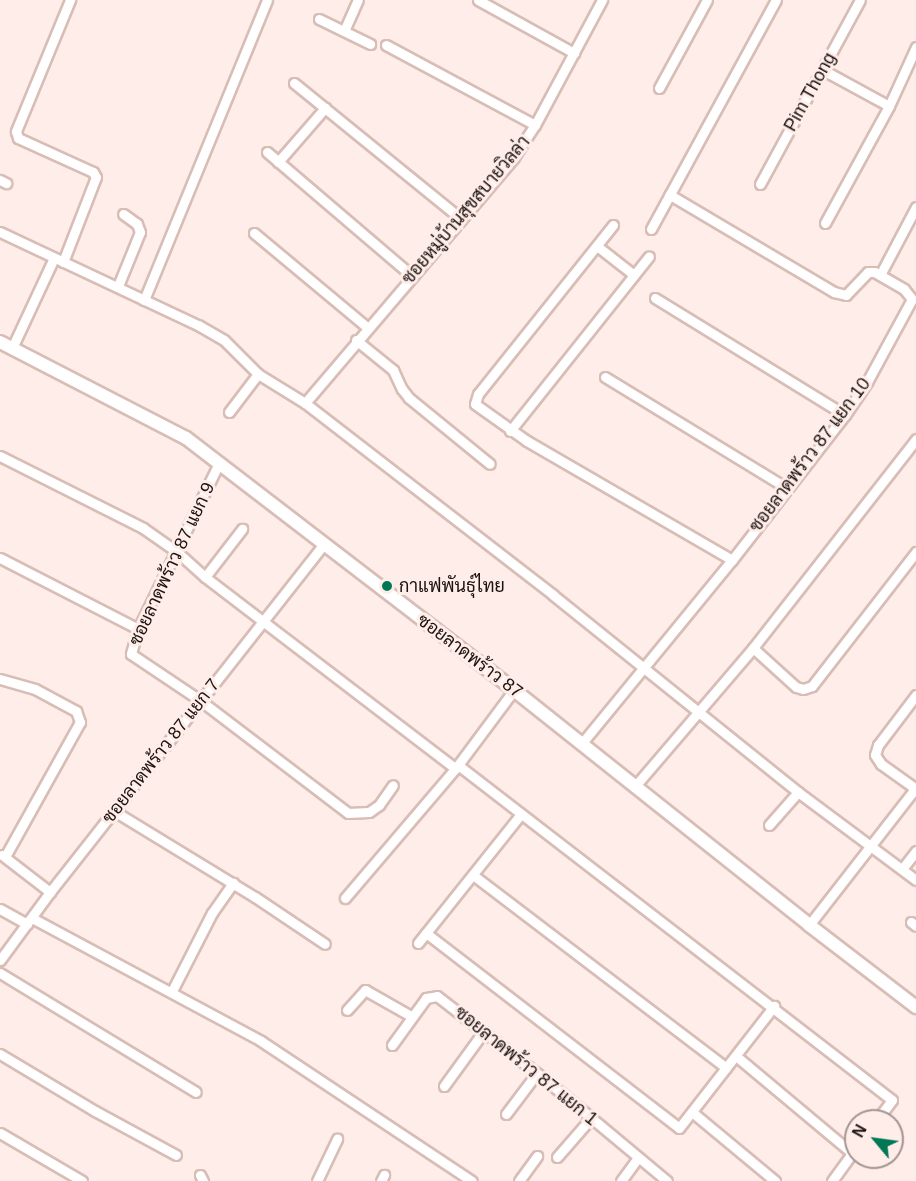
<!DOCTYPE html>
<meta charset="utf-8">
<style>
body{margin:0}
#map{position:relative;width:916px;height:1181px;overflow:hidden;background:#feede8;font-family:Arial,Sarabun,sans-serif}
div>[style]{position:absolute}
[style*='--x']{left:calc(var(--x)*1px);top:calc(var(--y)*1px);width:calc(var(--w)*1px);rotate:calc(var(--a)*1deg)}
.roads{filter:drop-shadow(2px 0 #d8bdb6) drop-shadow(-2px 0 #d8bdb6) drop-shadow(0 2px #d8bdb6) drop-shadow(0 -2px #d8bdb6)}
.minor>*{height:9px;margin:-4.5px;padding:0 4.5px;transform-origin:4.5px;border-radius:4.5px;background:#fff}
.tertiary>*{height:12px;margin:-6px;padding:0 6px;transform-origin:6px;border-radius:6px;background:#fff}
.dots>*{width:16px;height:16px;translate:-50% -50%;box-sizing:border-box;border:3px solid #feede8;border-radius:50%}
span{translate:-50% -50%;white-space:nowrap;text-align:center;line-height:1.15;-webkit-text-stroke:6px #feede8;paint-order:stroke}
.street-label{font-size:18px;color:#1c1210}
.poi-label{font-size:18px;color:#1c1210}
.left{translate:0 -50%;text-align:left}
.north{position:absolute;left:844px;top:1109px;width:60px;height:60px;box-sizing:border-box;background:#feede8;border:2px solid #a49592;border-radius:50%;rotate:299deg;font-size:16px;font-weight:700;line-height:24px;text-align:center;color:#1c1210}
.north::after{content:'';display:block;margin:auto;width:21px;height:27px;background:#007855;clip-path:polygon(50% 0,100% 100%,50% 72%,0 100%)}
</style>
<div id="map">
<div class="roads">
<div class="minor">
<i style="--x:478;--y:0;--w:110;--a:28.9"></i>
<i style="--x:319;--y:19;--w:57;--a:26.1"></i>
<i style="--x:344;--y:31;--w:34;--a:-66"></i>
<i style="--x:386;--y:45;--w:169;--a:28.2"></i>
<i style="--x:823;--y:70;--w:75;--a:28.6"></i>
<i style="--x:294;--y:83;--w:214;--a:39.1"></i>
<i style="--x:659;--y:88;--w:100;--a:-61.4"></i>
<i style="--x:267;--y:152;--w:191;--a:40.5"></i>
<i style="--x:278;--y:162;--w:72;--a:-49"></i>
<i style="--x:0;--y:180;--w:7;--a:27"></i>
<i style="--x:760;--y:184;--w:209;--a:-61.5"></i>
<i style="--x:825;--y:223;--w:133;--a:-61.3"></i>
<i style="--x:889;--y:106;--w:65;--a:-65.4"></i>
<i style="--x:613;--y:225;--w:216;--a:128.6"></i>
<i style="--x:478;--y:394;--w:10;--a:107"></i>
<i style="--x:475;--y:404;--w:64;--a:35.4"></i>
<i style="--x:527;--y:441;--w:237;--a:30.1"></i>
<i style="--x:651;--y:229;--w:261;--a:-61.4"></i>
<i style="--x:0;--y:232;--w:219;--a:25.2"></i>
<i style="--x:198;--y:325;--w:30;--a:30"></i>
<i style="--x:224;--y:340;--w:48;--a:45"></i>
<i style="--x:258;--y:374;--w:55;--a:31.7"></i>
<i style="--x:305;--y:403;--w:314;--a:37.7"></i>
<i style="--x:553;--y:595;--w:314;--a:38.8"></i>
<i style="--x:798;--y:792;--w:147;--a:36.7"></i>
<i style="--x:254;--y:233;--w:147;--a:39.8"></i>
<i style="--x:597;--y:246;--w:47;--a:38.1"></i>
<i style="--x:63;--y:262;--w:91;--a:-68.8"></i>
<i style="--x:96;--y:177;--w:6;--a:-121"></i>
<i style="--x:93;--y:172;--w:82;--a:-155.6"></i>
<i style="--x:18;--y:138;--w:7;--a:-106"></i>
<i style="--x:16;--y:131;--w:142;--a:-67.6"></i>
<i style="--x:880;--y:275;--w:77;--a:-62.1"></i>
<i style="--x:118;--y:286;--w:58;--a:-67.8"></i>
<i style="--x:140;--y:232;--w:9;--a:-111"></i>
<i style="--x:137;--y:224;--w:17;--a:-144"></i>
<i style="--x:655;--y:298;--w:223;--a:31.6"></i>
<i style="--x:144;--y:300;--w:324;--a:-67.7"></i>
<i style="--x:356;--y:340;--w:48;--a:39"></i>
<i style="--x:393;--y:370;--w:21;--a:65"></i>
<i style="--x:402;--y:389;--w:11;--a:52"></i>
<i style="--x:409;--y:398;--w:104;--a:39.2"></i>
<i style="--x:12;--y:348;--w:99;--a:-65"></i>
<i style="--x:605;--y:377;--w:213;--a:31.4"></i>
<i style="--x:305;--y:403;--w:323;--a:-49.6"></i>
<i style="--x:514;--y:157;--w:38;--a:-57"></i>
<i style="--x:535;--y:125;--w:142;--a:-61.8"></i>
<i style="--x:229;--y:412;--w:48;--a:-52.7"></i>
<i style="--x:510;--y:431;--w:223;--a:-51.5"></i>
<i style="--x:0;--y:456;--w:160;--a:26.7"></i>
<i style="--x:143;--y:528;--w:39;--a:35"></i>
<i style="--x:175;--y:550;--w:40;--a:42"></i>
<i style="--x:205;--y:577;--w:315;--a:37.4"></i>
<i style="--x:219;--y:463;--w:185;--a:116"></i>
<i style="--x:138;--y:629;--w:26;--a:106"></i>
<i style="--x:131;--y:654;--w:84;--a:33.9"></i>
<i style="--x:201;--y:701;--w:185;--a:37.3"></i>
<i style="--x:348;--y:813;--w:21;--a:-3"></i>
<i style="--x:369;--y:812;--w:12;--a:-35"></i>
<i style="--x:379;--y:805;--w:24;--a:-55"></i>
<i style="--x:0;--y:558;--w:155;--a:27.2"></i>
<i style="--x:205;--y:577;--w:61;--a:-52.4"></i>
<i style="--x:753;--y:648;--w:58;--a:42.2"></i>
<i style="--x:796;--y:687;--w:7;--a:16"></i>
<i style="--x:803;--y:689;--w:9;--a:-18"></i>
<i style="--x:812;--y:686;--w:170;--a:-52.2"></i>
<i style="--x:0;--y:679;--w:36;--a:16"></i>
<i style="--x:35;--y:689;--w:47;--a:28.2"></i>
<i style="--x:76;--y:711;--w:12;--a:70"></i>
<i style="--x:80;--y:722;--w:154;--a:119.1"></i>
<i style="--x:916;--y:695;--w:63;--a:127.2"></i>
<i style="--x:878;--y:745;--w:10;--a:107"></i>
<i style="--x:875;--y:755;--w:11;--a:56"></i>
<i style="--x:881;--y:764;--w:43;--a:35.5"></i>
<i style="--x:582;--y:743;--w:237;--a:-50.7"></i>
<i style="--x:732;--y:560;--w:184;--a:-52.1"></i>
<i style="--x:845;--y:415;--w:40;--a:-56"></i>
<i style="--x:867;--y:382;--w:94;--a:-61.5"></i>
<i style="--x:912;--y:299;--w:13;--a:-129"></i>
<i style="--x:904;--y:289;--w:34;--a:-150"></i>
<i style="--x:874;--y:272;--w:6;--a:180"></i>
<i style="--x:868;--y:272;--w:32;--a:134"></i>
<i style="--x:846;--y:295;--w:12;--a:-166"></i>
<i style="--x:834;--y:292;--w:191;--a:-149.4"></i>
<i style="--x:458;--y:765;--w:548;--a:37.66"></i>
<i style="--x:892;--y:1100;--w:26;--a:127"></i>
<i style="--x:636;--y:785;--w:180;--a:-49.5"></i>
<i style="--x:753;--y:648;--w:265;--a:-52"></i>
<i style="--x:114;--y:811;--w:165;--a:31.4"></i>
<i style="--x:255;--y:897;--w:84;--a:33.9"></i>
<i style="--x:769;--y:825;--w:44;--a:-48.7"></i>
<i style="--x:2;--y:855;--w:61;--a:37.6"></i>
<i style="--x:902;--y:869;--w:23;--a:-52"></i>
<i style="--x:473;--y:875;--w:318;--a:37.3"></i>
<i style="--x:345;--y:898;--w:175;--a:-49.6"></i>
<i style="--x:458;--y:765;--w:94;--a:-53.3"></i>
<i style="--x:0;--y:909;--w:31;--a:29"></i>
<i style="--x:32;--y:918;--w:260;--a:28.2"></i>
<i style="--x:261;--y:1041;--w:253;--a:33.6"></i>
<i style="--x:911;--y:922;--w:6;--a:39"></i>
<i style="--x:809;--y:925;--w:172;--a:-52.1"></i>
<i style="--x:426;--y:933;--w:319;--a:37.6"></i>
<i style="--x:679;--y:1128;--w:155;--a:-52.1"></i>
<i style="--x:418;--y:943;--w:165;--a:-51.4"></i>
<i style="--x:0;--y:960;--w:84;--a:-53.7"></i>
<i style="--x:50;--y:892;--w:443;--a:-51.8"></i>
<i style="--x:0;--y:973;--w:229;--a:31.3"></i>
<i style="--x:172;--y:991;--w:88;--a:-62.9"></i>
<i style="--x:212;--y:913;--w:37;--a:-55"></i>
<i style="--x:347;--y:1010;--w:27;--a:-48"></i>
<i style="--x:365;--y:990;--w:53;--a:29.5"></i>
<i style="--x:392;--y:1045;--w:58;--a:-54.1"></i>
<i style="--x:426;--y:998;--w:11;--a:-10"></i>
<i style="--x:437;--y:996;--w:139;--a:37.7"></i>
<i style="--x:547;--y:1081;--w:156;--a:39.8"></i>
<i style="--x:0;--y:1054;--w:111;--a:31"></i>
<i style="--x:95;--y:1111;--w:92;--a:28.5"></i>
<i style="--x:736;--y:1056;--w:151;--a:39.9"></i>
<i style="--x:444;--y:1086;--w:68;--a:-54"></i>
<i style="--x:692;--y:1112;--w:108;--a:39.7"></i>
<i style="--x:506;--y:1114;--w:51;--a:-52.9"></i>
<i style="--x:0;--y:1133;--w:95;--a:30.3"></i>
<i style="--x:557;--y:1157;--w:52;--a:-48.9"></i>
<i style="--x:200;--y:1175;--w:7;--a:63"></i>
<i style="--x:317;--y:1181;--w:47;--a:-64.5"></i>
<i style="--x:381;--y:1181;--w:7;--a:-63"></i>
<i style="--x:519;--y:1181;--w:31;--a:-54"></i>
<i style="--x:621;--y:1181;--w:29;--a:-54"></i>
<i style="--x:832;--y:1181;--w:39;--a:-54"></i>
</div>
<div class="tertiary">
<i style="--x:0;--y:342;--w:209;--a:27.3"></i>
<i style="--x:186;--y:438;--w:414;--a:37.5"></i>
<i style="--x:514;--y:690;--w:377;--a:38.5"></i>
<i style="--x:809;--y:925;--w:135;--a:37.5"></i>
</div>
</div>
<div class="dots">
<i style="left:387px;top:586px;background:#007855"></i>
</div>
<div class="street-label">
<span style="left:810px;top:92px;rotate:-61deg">Pim Thong</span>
<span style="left:466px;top:210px;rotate:-50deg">ซอยหมู่บ้านสุขสบายวิลล่า</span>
<span style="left:810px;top:455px;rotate:-53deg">ซอยลาดพร้าว 87 แยก 10</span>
<span style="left:172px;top:564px;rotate:-65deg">ซอยลาดพร้าว 87 แยก 9</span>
<span style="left:470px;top:656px;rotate:37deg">ซอยลาดพร้าว 87</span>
<span style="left:161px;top:751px;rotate:-52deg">ซอยลาดพร้าว 87 แยก 7</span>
<span style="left:526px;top:1066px;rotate:39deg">ซอยลาดพร้าว 87 แยก 1</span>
</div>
<div class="poi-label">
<span class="left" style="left:399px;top:586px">กาแฟพันธ์ุไทย</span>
</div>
<div class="north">N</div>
</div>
